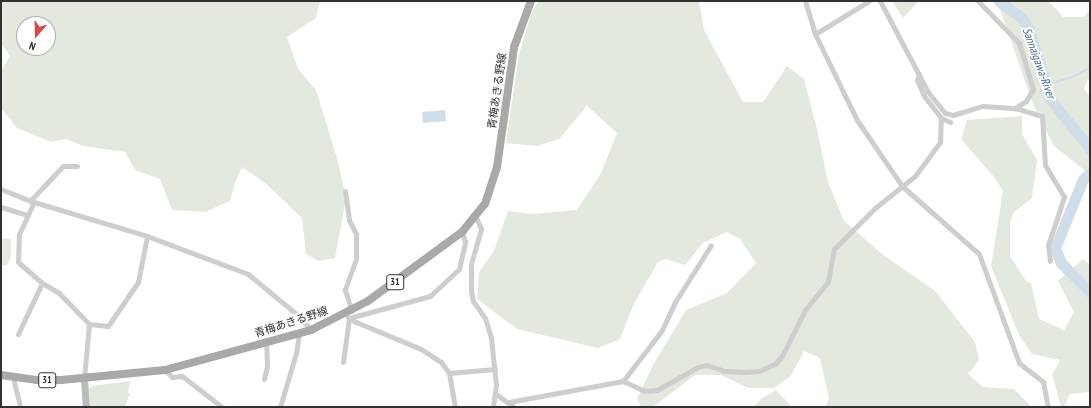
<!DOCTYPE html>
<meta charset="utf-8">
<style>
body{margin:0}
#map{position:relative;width:1091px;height:408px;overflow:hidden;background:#fff;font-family:"PT Sans Narrow","Noto Sans JP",sans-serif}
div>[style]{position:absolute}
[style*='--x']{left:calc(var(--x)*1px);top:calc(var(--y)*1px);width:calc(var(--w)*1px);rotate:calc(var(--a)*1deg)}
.green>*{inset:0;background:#e3e9de}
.water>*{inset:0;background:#d0dee9;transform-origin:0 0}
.stream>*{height:2px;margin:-1px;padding:0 1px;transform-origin:1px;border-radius:1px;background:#d0dee9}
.river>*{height:11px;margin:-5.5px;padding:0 5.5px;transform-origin:5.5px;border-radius:5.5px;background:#d0dee9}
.street>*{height:5px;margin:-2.5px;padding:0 2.5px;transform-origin:2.5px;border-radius:2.5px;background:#cecece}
.secondary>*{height:7px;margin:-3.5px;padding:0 3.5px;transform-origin:3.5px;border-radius:3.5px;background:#bbb}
.primary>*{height:8px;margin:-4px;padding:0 4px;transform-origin:4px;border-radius:4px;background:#a9a9a9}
span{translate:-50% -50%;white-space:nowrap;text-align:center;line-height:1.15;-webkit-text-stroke:4px #fff;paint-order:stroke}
.shield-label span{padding:1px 3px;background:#fff;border:1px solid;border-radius:3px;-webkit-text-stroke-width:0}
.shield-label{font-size:10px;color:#313131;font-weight:700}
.street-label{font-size:11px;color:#313131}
.water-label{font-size:12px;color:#486e8a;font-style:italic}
.frame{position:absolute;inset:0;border:2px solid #313131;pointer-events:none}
.north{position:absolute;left:16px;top:16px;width:40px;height:40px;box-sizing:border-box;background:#fff;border:1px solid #adadad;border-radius:50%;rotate:200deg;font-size:11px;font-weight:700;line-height:16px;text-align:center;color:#313131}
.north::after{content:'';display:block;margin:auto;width:14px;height:18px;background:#d14a50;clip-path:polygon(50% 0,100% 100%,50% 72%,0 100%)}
</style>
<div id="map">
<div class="green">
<i style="clip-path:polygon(evenodd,1px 1px,320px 1px,316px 18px,287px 37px,298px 69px,316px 90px,337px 158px,346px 198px,335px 258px,318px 261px,306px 254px,302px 218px,265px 183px,242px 167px,236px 180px,230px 201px,205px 212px,172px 210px,160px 179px,135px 170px,125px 152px,83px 146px,66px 139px,51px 142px,17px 128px,1px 108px,1px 71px,10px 56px,1px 43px,1px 1px,24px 24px,48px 24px,48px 48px,24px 48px,24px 24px)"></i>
<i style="clip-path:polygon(539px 1px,699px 1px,704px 30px,743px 102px,763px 102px,787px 66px,804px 79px,817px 129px,828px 182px,844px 221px,882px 254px,935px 291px,975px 342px,979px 360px,968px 374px,983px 387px,1014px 389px,1032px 407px,825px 407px,829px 399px,820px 358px,804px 351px,791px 376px,774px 388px,748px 388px,721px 375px,695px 375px,653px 407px,641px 407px,637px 399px,653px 365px,686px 310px,727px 293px,756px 263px,740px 239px,727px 232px,703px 243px,685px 265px,666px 259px,658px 262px,633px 306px,620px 339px,598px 348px,517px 329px,477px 299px,479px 272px,494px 251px,508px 211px,532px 214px,577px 210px,601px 173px,617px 133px,587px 106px,559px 139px,537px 146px,506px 143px,519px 54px,532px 11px)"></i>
<i style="clip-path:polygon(892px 1px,919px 1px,903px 18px)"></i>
<i style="clip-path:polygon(997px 1px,1049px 1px,1063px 17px,1084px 17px,1090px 9px,1090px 77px,1084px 88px,1090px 97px,1090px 175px,1053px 145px,1033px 104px)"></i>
<i style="clip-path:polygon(1022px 116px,1022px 134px,1037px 160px,1032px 198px,1014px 212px,1010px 222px,1010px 256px,1026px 281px,1031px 283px,1039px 319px,1064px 330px,1074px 312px,1058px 281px,1083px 259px,1090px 265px,1090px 392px,1070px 394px,1064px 407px,1061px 407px,1052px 374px,1060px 360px,1032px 354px,1019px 335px,991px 266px,1003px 191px,994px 177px,961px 139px,967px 120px)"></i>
<i style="clip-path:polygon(1px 238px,11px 239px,11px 256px,7px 265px,1px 266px)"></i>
<i style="clip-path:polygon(130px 381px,128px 393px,130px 393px,125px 407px,90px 407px,89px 389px,92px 386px)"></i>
<i style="clip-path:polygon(776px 390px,792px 407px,754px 407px,761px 399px)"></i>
</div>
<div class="water">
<i style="left:445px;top:110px;width:11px;height:23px;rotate:85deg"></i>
</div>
<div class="stream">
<i style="--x:1045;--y:85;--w:26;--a:-16"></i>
<i style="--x:1070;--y:78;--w:22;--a:-27"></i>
</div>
<div class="river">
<i style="--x:999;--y:1;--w:29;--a:36"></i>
<i style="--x:1022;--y:18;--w:14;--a:60"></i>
<i style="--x:1029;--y:30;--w:72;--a:73.1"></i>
<i style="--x:1050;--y:99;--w:64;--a:51.3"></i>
<i style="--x:1090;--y:173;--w:9;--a:139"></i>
<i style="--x:1083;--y:179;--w:74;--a:112.1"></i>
<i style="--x:1055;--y:248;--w:16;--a:68"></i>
<i style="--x:1061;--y:263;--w:41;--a:45"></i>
</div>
<div class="street">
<i style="--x:805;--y:1;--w:34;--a:73"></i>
<i style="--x:815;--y:34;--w:96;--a:64"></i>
<i style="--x:857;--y:120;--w:80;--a:55.7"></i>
<i style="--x:902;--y:186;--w:103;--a:41.4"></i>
<i style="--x:979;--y:254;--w:116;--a:69.8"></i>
<i style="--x:1019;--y:363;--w:31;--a:38"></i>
<i style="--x:1043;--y:382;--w:25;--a:79"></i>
<i style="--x:880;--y:1;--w:103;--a:62.2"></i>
<i style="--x:928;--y:92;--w:27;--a:51"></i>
<i style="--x:945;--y:113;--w:8;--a:14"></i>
<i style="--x:953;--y:115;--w:31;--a:-17"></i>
<i style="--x:983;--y:106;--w:32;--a:4"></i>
<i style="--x:1015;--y:108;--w:13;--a:-32"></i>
<i style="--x:1026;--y:101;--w:14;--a:-60"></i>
<i style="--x:1033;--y:89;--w:48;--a:-106.9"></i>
<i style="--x:1019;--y:43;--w:59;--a:-134.3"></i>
<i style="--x:815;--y:34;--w:63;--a:-31.4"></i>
<i style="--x:919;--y:74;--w:6;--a:108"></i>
<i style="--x:917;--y:80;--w:17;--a:66"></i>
<i style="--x:924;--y:96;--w:28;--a:52"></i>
<i style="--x:941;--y:118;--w:10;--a:24"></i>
<i style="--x:1015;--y:108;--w:28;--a:17"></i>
<i style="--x:1042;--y:116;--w:49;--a:86.5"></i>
<i style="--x:1045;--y:165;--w:37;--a:59"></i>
<i style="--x:1064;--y:197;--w:51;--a:108.4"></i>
<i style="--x:1048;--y:245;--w:16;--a:83"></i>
<i style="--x:1;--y:189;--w:35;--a:22"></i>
<i style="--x:34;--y:202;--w:118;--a:16.7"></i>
<i style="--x:147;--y:236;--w:108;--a:20.6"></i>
<i style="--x:248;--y:274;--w:67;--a:39.6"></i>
<i style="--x:300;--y:317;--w:17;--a:50"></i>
<i style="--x:345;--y:191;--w:29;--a:82"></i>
<i style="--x:349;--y:220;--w:16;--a:63"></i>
<i style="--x:356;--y:234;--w:25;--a:90"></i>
<i style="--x:356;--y:259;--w:33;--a:110"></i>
<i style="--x:345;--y:290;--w:22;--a:72"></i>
<i style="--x:30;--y:201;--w:48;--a:-46.7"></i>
<i style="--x:63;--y:166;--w:14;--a:0"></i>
<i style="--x:34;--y:202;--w:35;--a:115"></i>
<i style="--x:19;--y:234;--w:28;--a:92"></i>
<i style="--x:18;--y:262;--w:32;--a:41"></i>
<i style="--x:42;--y:283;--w:20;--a:30"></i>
<i style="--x:59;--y:293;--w:43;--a:45.9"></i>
<i style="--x:89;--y:324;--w:55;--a:95.2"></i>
<i style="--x:1;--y:207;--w:27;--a:17"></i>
<i style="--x:476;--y:217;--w:13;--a:67"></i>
<i style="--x:481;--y:229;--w:37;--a:106"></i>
<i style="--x:471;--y:265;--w:27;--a:90"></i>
<i style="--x:471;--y:292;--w:9;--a:77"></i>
<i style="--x:473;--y:301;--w:21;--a:55"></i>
<i style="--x:485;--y:318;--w:21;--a:73"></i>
<i style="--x:491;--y:338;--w:47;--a:83.9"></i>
<i style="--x:496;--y:385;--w:22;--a:98"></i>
<i style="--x:348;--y:317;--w:9;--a:32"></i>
<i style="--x:356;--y:322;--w:70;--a:22.6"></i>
<i style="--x:421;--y:349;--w:24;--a:33"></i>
<i style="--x:441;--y:362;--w:14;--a:54"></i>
<i style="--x:449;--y:373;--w:35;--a:80"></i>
<i style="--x:89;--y:324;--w:19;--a:6"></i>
<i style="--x:108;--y:326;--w:53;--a:-55.7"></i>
<i style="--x:138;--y:282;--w:47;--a:-78.9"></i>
<i style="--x:18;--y:334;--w:56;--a:-64.8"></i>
<i style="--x:343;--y:362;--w:44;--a:-82.2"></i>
<i style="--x:349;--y:318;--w:84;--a:-15.2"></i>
<i style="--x:430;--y:296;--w:40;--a:-43"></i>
<i style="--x:459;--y:269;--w:28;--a:-77"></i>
<i style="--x:465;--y:242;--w:10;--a:-107"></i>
<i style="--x:165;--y:370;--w:10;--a:45"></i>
<i style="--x:172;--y:377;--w:10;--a:-6"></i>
<i style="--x:182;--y:376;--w:51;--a:37.8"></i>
<i style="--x:449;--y:373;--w:46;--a:-5"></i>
<i style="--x:13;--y:378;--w:30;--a:76"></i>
<i style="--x:264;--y:379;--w:13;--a:-77"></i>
<i style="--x:267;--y:366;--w:23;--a:-92"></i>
<i style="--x:623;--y:381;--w:64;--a:-52.6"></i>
<i style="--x:662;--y:330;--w:31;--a:-65"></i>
<i style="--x:675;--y:302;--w:67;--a:-57.7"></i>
<i style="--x:496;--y:394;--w:22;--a:36"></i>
<i style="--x:509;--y:402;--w:116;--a:-10.4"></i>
<i style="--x:623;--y:381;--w:23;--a:25"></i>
<i style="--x:644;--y:391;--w:13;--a:-4"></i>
<i style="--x:657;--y:390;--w:47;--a:-29.3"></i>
<i style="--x:698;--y:367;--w:9;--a:-13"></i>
<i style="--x:707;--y:365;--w:18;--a:19"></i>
<i style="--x:724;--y:371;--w:21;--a:3"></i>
<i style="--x:745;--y:372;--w:14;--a:-4"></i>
<i style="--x:759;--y:371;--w:17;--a:-24"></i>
<i style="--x:775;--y:364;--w:11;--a:-49"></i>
<i style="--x:782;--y:356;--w:51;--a:-63.4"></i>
<i style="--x:805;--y:310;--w:36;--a:-51"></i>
<i style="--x:828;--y:282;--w:34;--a:-80"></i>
<i style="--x:834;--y:249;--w:58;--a:-45"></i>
<i style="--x:875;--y:208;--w:51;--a:-38.7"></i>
<i style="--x:915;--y:176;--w:42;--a:-53.7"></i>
<i style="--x:940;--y:142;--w:24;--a:-88"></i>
<i style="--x:280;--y:407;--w:56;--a:-73.5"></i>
<i style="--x:296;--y:353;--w:20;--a:-81"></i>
</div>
<div class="secondary">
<i style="--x:84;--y:379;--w:28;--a:86"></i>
</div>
<div class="primary">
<i style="--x:1;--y:375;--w:35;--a:8"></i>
<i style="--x:36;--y:380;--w:25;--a:0"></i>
<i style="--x:61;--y:380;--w:104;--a:-5.5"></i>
<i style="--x:165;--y:370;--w:151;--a:-15.3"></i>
<i style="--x:311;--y:330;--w:64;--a:-27"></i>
<i style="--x:368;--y:301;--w:117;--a:-36.3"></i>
<i style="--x:462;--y:232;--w:36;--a:-51"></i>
<i style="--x:485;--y:204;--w:39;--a:-72"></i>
<i style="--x:497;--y:167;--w:121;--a:-81.9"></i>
<i style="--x:514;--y:47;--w:49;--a:-69.7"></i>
</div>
<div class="shield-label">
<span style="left:395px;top:282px">31</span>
<span style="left:47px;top:380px">31</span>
</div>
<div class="street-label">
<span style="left:497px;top:91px;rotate:-82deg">青梅あきる野線</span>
<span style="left:291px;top:322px;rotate:-18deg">青梅あきる野線</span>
</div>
<div class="water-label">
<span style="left:1039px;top:63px;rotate:70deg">Sannaigawa-River</span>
</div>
<div class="frame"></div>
<div class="north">N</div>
</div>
